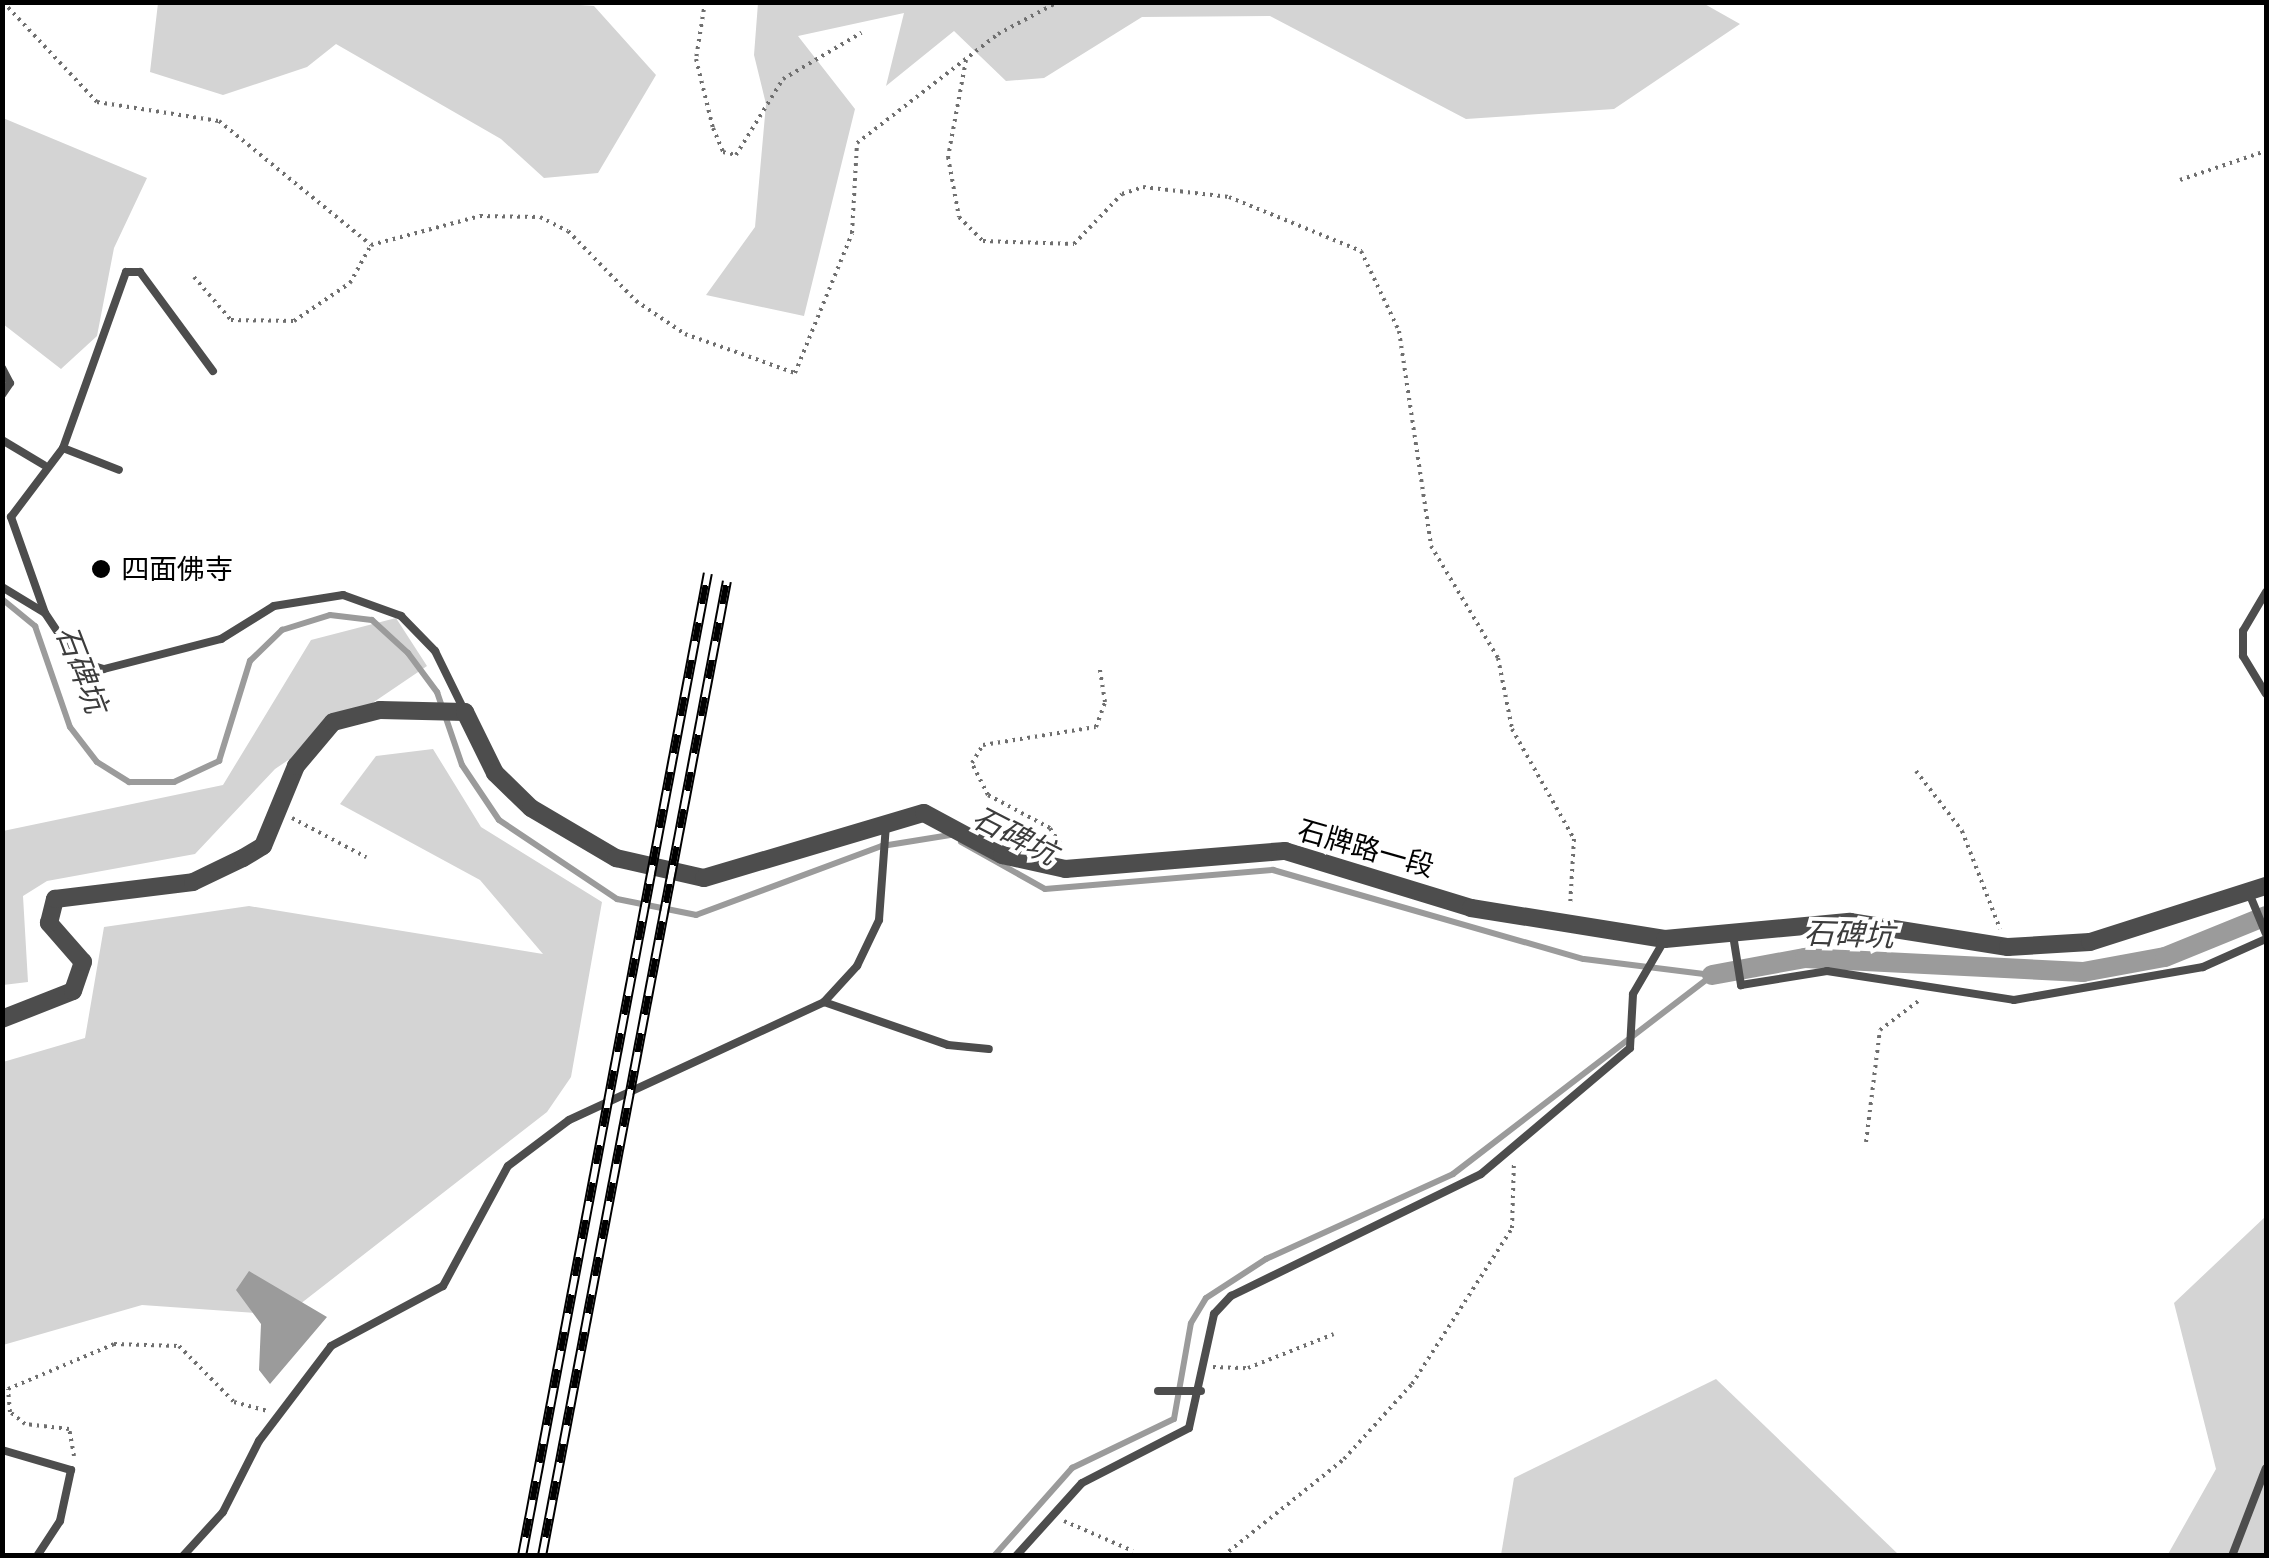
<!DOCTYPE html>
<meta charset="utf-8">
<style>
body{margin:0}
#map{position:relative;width:2269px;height:1558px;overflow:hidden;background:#fff;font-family:"Public Sans","Noto Sans TC",sans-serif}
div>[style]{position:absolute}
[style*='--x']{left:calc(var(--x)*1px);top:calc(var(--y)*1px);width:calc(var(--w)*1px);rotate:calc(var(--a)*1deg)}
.green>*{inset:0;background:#d4d4d4}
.water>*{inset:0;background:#9b9b9b}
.stream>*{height:6px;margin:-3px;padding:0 3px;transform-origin:3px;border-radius:3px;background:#9b9b9b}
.canal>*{height:20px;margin:-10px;padding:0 10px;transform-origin:10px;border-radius:10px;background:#9b9b9b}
.path>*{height:4px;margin-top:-2px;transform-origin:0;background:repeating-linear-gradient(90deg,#6f6f6f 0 2.5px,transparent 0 7.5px)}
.service>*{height:8px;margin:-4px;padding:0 4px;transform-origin:4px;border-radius:4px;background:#4d4d4d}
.tertiary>*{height:18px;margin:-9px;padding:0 9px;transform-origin:9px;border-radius:9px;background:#4d4d4d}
.rail>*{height:10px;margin-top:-5px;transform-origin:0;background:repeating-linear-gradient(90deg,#fff 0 19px,#000 0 38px);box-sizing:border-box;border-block:2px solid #000}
.dots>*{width:28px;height:28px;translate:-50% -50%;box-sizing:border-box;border:5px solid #fff;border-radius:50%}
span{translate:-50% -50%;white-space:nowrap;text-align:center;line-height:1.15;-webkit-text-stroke:8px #fff;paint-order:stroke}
.poi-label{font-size:28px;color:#000}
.left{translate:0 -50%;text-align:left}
.street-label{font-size:28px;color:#000}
.water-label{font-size:30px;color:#3c3c3c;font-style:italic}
.frame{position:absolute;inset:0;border:5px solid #000;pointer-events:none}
</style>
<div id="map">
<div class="green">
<i style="clip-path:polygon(538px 2px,594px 6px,656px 75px,598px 173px,544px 178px,501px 139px,336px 44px,307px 67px,223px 95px,150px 72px,158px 3px)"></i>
<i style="clip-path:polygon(1701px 2px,1740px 24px,1614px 109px,1466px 119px,1270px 16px,1142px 17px,1044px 78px,1006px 81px,954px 31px,886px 86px,904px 13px,798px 36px,855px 109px,804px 316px,706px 295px,755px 227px,766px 104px,754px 55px,758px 3px)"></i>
<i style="clip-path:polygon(3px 118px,147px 178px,114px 248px,97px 336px,61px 369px,3px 324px)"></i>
<i style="clip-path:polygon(396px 618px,427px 666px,275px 769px,195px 854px,47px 881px,23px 896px,28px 982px,3px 985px,3px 831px,223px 785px,311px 640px)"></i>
<i style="clip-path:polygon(433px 749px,481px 827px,602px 902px,571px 1077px,547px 1112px,286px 1315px,142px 1305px,3px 1345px,3px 1062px,85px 1038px,104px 927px,249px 906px,543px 954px,480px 880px,340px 804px,376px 756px)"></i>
<i style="clip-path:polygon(2266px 1216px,2266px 1555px,2167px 1556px,2216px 1469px,2174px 1303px)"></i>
<i style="clip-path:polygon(1716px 1379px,1899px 1555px,1501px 1555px,1514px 1478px)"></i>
</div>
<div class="water">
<i style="clip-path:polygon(249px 1271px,327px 1317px,270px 1384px,259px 1370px,261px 1324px,236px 1290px)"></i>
</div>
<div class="stream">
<i style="--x:2;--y:599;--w:43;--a:39.3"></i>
<i style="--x:35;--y:626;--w:107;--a:70.9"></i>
<i style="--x:70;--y:727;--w:44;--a:52.4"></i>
<i style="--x:97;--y:762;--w:38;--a:32"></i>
<i style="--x:129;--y:782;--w:45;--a:0"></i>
<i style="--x:174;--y:782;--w:50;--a:-25"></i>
<i style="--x:219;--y:761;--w:105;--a:-72.8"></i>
<i style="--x:250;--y:661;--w:45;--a:-44.1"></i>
<i style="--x:282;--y:630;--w:50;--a:-17.4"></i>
<i style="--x:330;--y:615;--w:42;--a:6.8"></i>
<i style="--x:372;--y:620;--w:49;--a:42.5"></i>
<i style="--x:408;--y:653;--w:49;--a:53.4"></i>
<i style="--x:437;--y:692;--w:77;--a:71.1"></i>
<i style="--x:462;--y:765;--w:66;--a:56.1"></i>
<i style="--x:499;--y:820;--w:142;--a:33.8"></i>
<i style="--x:617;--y:899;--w:81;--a:11.4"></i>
<i style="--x:696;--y:915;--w:198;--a:-20.4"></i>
<i style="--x:882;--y:846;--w:69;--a:-9.2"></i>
<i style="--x:961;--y:842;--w:96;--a:29.2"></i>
<i style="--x:1045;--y:889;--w:229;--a:-4.8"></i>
<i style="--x:1273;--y:870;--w:323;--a:16"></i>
<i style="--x:1584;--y:959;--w:129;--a:7.1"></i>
<i style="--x:994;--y:1556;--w:118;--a:-48.4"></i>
<i style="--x:1072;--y:1468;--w:113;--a:-25.7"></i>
<i style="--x:1174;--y:1419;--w:97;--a:-80"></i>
<i style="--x:1191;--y:1323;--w:29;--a:-59"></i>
<i style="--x:1206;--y:1298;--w:72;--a:-33"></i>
<i style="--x:1266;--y:1259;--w:205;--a:-24.4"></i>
<i style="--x:1453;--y:1174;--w:324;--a:-37.5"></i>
</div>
<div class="canal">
<i style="--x:1712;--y:975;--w:95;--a:-10.4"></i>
<i style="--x:1805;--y:958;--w:278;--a:2.9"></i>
<i style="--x:2083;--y:972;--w:83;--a:-10.4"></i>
<i style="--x:2165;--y:957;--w:109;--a:-22.1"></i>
</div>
<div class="path">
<i style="--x:3;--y:2;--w:137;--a:46.8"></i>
<i style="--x:97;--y:102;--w:123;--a:8.9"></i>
<i style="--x:219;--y:121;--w:196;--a:39.2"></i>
<i style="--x:705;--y:2;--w:58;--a:99"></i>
<i style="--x:696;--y:59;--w:71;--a:76.2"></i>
<i style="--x:713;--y:128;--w:26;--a:67"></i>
<i style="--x:723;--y:152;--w:13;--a:13"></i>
<i style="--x:736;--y:155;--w:89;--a:-58.3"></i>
<i style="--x:783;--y:79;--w:91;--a:-30.5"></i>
<i style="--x:966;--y:60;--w:99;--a:100.5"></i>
<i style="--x:948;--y:157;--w:61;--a:79.6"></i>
<i style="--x:959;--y:217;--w:34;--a:45"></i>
<i style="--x:983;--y:241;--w:91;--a:1.9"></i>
<i style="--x:1074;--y:244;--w:69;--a:-46.2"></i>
<i style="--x:1122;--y:194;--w:22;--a:-18"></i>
<i style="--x:1143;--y:187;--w:87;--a:6.6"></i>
<i style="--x:1229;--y:197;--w:143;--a:22.2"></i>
<i style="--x:1361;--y:251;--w:89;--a:64.6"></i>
<i style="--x:1399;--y:331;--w:217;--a:81.5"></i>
<i style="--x:1431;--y:546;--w:131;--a:59.1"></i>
<i style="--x:1498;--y:658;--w:72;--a:78.8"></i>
<i style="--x:1512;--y:729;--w:126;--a:60.6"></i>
<i style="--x:1574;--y:839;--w:67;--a:93.4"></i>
<i style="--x:2180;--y:180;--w:91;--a:-18.6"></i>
<i style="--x:194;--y:277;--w:57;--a:49.3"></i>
<i style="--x:231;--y:320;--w:63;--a:0.9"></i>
<i style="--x:294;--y:321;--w:68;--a:-34.2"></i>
<i style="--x:350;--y:283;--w:43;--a:-61.1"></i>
<i style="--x:371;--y:245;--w:113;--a:-14.9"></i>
<i style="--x:480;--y:216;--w:60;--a:1"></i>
<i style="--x:540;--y:217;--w:31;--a:27"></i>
<i style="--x:568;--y:231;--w:98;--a:45.8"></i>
<i style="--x:636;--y:301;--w:59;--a:34"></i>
<i style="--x:685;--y:334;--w:117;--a:19.5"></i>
<i style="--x:795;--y:373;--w:151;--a:-67.8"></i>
<i style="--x:852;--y:233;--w:90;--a:-86.8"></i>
<i style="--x:857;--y:143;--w:178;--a:-37.7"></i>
<i style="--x:998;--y:34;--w:68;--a:-28.1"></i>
<i style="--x:1916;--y:771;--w:76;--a:52.5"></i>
<i style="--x:1962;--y:831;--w:105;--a:68.8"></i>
<i style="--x:292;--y:818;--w:84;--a:27.8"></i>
<i style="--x:1064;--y:849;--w:25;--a:-124"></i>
<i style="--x:1050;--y:828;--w:70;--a:-152"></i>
<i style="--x:988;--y:795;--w:36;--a:-117"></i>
<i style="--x:972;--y:763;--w:21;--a:-59"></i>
<i style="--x:983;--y:745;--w:114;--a:-9.1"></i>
<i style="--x:1096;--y:727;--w:27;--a:-70"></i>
<i style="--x:1105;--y:702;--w:37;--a:-99"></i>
<i style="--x:1866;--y:1142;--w:113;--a:-82.9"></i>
<i style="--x:1880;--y:1030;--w:51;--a:-37.1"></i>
<i style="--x:1213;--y:1367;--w:35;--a:2"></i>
<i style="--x:1248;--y:1368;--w:92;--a:-21.6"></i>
<i style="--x:74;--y:1456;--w:27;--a:-100"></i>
<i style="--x:69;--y:1429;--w:44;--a:-173.5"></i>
<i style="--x:25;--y:1424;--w:19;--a:-141"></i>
<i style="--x:10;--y:1412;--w:23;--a:-95"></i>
<i style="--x:8;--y:1389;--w:115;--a:-23"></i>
<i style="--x:114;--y:1344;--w:65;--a:1.8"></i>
<i style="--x:179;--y:1346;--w:78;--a:45.5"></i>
<i style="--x:234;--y:1402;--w:34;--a:15"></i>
<i style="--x:1064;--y:1521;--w:75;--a:23.5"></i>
<i style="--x:1223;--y:1556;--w:155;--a:-38.7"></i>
<i style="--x:1344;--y:1459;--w:101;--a:-47.8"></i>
<i style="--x:1412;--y:1384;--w:185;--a:-57.3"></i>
<i style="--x:1512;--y:1228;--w:67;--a:-88.3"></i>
</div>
<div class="service">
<i style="--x:2;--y:368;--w:17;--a:62"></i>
<i style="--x:10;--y:383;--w:14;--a:124"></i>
<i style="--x:2;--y:440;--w:49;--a:30.8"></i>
<i style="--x:63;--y:448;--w:60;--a:21.4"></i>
<i style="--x:2;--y:587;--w:50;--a:31.2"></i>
<i style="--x:45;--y:613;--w:58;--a:56.3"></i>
<i style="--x:77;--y:661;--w:28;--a:17"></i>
<i style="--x:104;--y:669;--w:121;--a:-14.4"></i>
<i style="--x:221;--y:639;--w:62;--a:-31.9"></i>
<i style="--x:274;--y:606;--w:70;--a:-9.1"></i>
<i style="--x:343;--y:595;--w:62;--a:19.9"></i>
<i style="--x:401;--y:616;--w:49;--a:45.8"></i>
<i style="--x:435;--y:651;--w:66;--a:63.8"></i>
<i style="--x:2266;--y:592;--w:45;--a:120.5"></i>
<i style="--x:2243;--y:631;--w:25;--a:90"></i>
<i style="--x:2243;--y:656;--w:44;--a:58.8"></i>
<i style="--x:45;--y:613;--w:102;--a:-109.5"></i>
<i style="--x:11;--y:517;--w:86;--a:-53"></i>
<i style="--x:63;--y:448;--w:187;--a:-70.3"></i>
<i style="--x:126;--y:272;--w:14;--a:0"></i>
<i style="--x:140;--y:272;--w:123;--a:53.6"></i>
<i style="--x:2249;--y:893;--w:44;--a:67.5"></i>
<i style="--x:1733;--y:935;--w:51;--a:80.9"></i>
<i style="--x:1741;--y:985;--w:87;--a:-9.2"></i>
<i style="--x:1827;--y:971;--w:189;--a:8.8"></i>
<i style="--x:2014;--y:1000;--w:192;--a:-9.9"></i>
<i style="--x:2203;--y:967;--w:69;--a:-24"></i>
<i style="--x:824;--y:1002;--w:131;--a:19.1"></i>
<i style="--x:948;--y:1045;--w:41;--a:5.6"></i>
<i style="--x:1158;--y:1391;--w:43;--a:0"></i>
<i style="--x:2;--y:1450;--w:72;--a:16.2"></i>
<i style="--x:71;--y:1470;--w:52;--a:102.2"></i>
<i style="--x:60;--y:1521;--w:42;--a:123.3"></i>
<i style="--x:183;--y:1556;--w:59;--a:-47.7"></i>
<i style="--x:223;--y:1512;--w:80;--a:-63.1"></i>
<i style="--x:259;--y:1441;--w:119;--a:-52.8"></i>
<i style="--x:331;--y:1346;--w:127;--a:-28.2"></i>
<i style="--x:443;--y:1286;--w:136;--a:-61.6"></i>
<i style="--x:508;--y:1166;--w:76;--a:-37"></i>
<i style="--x:569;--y:1120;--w:281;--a:-24.8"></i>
<i style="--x:824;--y:1002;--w:49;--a:-47.5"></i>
<i style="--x:857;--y:966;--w:51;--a:-64.4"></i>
<i style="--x:879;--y:920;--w:95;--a:-85.8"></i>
<i style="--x:1016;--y:1556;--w:98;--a:-47.9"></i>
<i style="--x:1082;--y:1483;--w:120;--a:-27.2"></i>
<i style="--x:1189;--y:1428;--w:117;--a:-77.6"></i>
<i style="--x:1214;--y:1314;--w:25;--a:-47"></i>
<i style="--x:1231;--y:1296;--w:278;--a:-26"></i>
<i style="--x:1481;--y:1174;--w:195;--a:-40.2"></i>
<i style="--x:1630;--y:1048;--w:54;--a:-86.8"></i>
<i style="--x:1633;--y:994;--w:61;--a:-59.7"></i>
<i style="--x:2232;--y:1556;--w:94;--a:-68.9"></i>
</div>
<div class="tertiary">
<i style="--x:2;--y:1019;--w:76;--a:-21.5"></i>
<i style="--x:73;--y:991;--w:31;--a:-71"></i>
<i style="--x:83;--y:962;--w:52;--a:-131.1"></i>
<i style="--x:49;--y:923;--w:25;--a:-76"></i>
<i style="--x:55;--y:899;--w:139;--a:-7"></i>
<i style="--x:193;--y:882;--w:55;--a:-25.6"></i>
<i style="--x:243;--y:858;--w:23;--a:-31"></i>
<i style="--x:263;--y:846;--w:87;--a:-67.6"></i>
<i style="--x:296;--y:766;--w:57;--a:-49.9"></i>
<i style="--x:333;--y:722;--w:49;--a:-14.3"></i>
<i style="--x:380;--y:710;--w:85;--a:1.3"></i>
<i style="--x:465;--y:712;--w:68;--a:63.8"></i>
<i style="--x:495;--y:773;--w:50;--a:44.2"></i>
<i style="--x:531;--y:808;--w:99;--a:30.5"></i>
<i style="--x:616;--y:858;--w:90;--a:12.8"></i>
<i style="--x:704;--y:878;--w:229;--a:-16.5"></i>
<i style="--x:924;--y:813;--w:89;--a:28.3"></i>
<i style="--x:1002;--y:855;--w:65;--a:12.5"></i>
<i style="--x:1065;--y:869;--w:221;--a:-4.7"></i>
<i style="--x:1285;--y:851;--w:195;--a:17"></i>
<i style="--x:1471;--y:908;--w:196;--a:9.1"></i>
<i style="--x:1665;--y:939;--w:186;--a:-5.3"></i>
<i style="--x:1850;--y:922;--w:160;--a:9"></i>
<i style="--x:2008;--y:947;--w:82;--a:-3.5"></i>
<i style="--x:2090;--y:942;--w:185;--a:-17.7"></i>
</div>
<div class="rail">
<i style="--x:522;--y:1556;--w:1000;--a:-79.29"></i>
<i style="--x:542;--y:1556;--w:992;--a:-79.26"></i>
</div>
<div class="dots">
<i style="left:101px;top:569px;background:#000"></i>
</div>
<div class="poi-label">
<span class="left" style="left:121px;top:569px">四面佛寺</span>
</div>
<div class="street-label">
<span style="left:1366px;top:848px;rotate:16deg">石牌路一段</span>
</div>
<div class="water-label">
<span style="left:82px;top:669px;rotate:69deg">石碑坑</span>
<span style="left:1015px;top:835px;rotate:27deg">石碑坑</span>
<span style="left:1849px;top:934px;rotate:2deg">石碑坑</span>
</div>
<div class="frame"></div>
</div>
